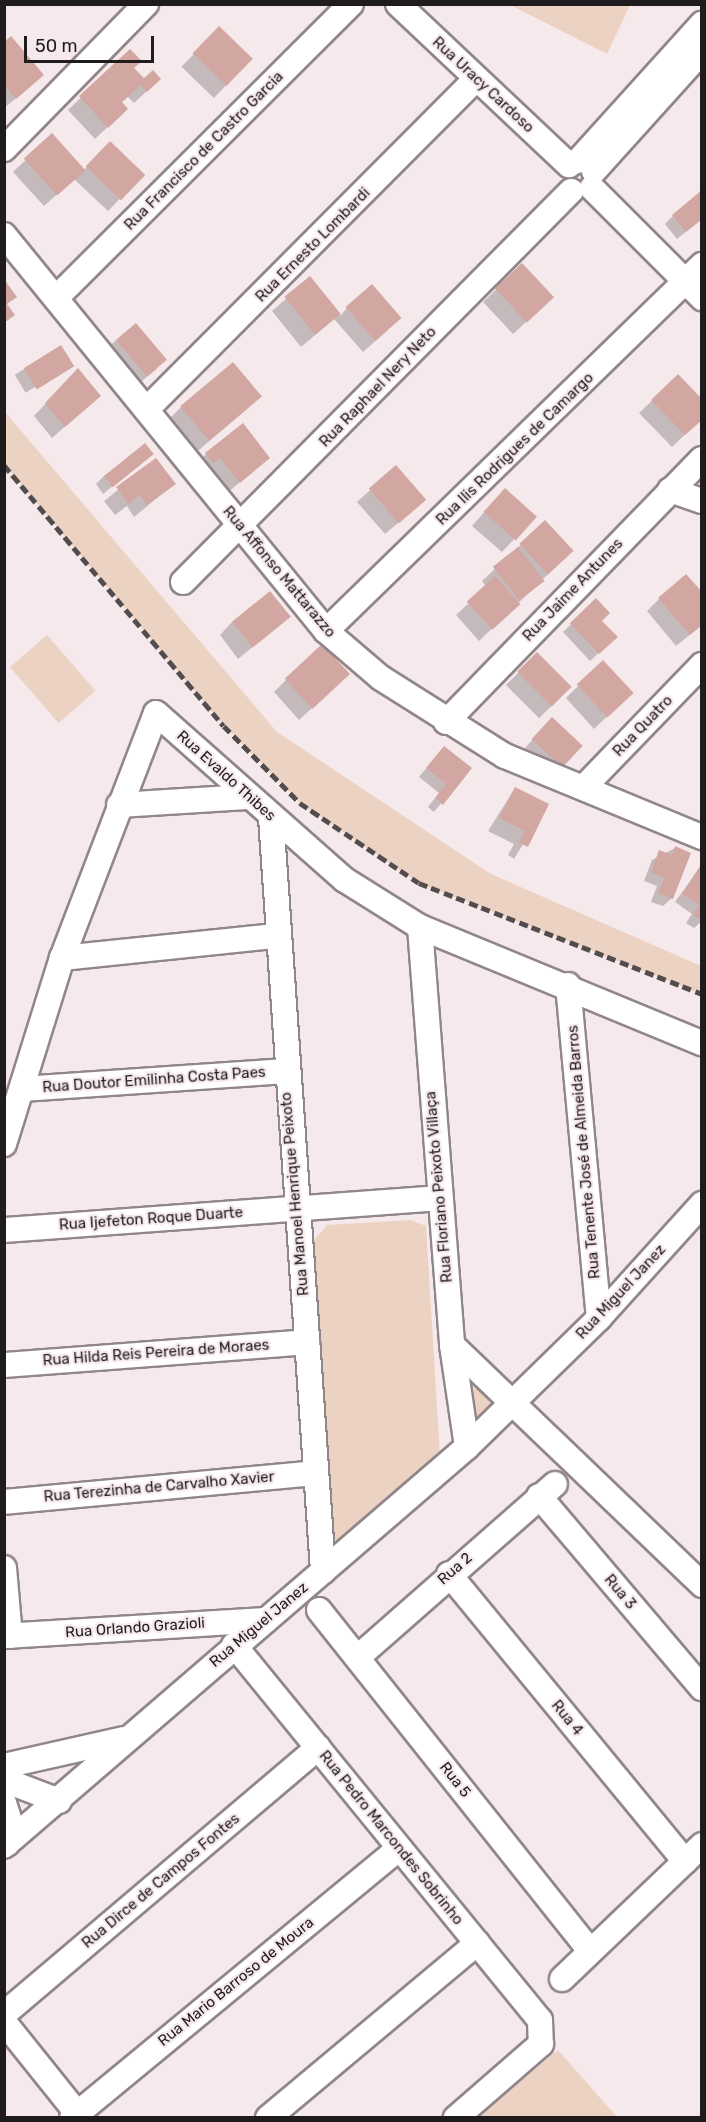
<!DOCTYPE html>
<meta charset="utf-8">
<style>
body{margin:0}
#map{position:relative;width:706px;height:2122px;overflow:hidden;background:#f6e9ec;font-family:Rubik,sans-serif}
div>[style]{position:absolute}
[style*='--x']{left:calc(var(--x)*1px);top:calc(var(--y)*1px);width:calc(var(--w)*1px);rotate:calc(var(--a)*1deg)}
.green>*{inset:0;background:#ecd2c2;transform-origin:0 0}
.shadow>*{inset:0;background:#0003;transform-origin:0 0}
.building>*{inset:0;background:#d2a7a1;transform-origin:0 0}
.roads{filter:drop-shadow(2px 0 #918689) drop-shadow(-2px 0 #918689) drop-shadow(0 2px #918689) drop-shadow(0 -2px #918689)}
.minor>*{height:24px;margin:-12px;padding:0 12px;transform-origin:12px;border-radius:12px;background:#fff}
.rail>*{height:4.5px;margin-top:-2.25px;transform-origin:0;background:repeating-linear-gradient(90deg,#524c4d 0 9px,transparent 0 13.5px)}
span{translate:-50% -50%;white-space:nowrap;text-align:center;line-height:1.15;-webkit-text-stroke:4.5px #f6e9ec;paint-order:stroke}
.street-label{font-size:15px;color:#201c1d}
.frame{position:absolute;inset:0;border:6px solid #201c1d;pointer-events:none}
.scale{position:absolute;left:24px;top:36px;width:130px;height:27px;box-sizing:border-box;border:3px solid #201c1d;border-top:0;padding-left:8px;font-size:18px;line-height:21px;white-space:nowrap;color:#201c1d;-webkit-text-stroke:4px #f6e9ec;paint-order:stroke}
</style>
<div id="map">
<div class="green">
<i style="clip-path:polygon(508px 4px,630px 4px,630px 5px,607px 54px)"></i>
<i style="clip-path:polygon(5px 412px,277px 732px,491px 874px,701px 966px,701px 994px,419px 883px,300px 803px,224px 726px,5px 465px)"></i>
<i style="left:47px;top:635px;width:74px;height:49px;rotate:49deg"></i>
<i style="clip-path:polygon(410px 1220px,426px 1226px,440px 1457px,339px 1545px,334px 1537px,312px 1243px,327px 1225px)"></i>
<i style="clip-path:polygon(476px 1388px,494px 1403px,475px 1418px,467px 1390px)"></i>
<i style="clip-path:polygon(558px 2050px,617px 2117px,478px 2117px)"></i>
</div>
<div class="shadow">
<i style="left:219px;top:28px;width:45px;height:54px;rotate:44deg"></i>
<i style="clip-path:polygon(4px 44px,30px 87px,4px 108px)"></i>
<i style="clip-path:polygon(130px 51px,132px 68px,147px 91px,134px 103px,128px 97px,121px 103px,114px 121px,95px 139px,68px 110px)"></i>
<i style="clip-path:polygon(52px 135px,83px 171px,110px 143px,143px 175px,108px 211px,74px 179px,44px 206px,13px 172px)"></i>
<i style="clip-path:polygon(673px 216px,702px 219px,677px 239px,665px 224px)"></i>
<i style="clip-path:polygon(521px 266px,539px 310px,513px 334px,483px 302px)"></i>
<i style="clip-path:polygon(310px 278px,340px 316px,347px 308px,388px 330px,363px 352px,334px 319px,301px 347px,272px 311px)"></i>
<i style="clip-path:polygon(116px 340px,157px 369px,138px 384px,108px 348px)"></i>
<i style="left:61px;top:347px;width:21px;height:54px;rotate:59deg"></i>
<i style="clip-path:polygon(678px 376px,702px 418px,672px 447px,639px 413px)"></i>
<i style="clip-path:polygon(66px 382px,99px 396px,52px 438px,34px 416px)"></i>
<i style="clip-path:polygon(181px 407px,247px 409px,192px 456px,169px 419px)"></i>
<i style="clip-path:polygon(152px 454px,103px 494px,96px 484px,104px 476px)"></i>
<i style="clip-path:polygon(206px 454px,268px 458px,226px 494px,194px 466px)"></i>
<i style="clip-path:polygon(156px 460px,174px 484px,134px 517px,127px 506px,115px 515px,104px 501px)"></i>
<i style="clip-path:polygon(395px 467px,411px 512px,385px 534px,357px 502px)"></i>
<i style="clip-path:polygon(493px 502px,535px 517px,502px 552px,472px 526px)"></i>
<i style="clip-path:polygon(545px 522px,572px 551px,479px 641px,456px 615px,486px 587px,482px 581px)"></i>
<i style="clip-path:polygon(659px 599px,702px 625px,676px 646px,647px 611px)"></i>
<i style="clip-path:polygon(596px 600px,600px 621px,616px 637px,590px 661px,563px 632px)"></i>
<i style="clip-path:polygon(289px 617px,238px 659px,220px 635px,232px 622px)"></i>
<i style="left:537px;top:654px;width:47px;height:44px;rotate:45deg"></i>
<i style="clip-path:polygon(286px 680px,335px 687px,299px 720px,274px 692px)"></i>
<i style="clip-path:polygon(578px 686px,619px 705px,594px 729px,566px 698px)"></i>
<i style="clip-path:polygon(544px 727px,581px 746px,554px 775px,525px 748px)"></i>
<i style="clip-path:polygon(436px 756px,470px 768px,434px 812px,428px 807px,439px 793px,419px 777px)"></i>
<i style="clip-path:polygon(515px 788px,547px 805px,514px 859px,508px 855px,514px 844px,488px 831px)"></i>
<i style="clip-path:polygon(675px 848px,672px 898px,663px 906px,651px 902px,657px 886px,644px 881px,652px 860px)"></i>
<i style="clip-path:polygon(701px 866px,702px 921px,694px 928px,686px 923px,692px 914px,675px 902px)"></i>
</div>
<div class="building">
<i style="left:219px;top:26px;width:47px;height:38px;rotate:44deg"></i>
<i style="clip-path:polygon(11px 36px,44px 75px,16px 99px,4px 85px,4px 42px)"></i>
<i style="clip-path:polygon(130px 49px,142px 61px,134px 68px,144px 78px,153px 70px,161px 79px,147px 92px,141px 85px,122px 102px,128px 109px,108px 128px,79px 96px)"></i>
<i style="left:52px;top:133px;width:50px;height:38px;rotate:48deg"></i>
<i style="left:110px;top:141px;width:49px;height:35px;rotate:44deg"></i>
<i style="clip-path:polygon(702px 190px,702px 219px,686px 232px,672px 215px)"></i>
<i style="left:522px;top:263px;width:47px;height:37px;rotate:47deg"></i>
<i style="left:310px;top:276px;width:49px;height:33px;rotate:51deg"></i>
<i style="clip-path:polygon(4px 279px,17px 297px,7px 304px,15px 315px,4px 323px)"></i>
<i style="left:372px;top:284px;width:45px;height:35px;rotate:49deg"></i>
<i style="left:136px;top:323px;width:48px;height:26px;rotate:50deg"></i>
<i style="left:61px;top:345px;width:25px;height:44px;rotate:58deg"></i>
<i style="left:233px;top:362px;width:45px;height:69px;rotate:50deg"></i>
<i style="clip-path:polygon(78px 368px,101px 396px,65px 427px,45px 403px)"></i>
<i style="clip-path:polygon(678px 374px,702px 399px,702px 420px,685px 435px,651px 400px)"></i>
<i style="clip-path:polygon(243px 423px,270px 458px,240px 483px,220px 458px,213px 463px,205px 453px)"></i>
<i style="left:145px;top:443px;width:14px;height:53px;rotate:51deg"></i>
<i style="clip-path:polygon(156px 458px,176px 484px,147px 505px,140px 495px,128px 504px,116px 487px)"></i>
<i style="left:396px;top:465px;width:46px;height:36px;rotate:49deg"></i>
<i style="left:505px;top:488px;width:43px;height:32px;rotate:42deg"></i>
<i style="left:545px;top:520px;width:42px;height:35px;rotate:47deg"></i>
<i style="left:518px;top:547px;width:43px;height:32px;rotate:52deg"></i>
<i style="clip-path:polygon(686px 574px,702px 592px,702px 625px,690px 635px,658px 598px)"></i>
<i style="left:495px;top:576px;width:38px;height:38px;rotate:48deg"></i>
<i style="left:270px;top:591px;width:33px;height:49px;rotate:51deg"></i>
<i style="clip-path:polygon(596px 598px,610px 613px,602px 621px,618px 637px,599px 654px,570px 623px)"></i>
<i style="left:322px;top:644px;width:41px;height:51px;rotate:47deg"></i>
<i style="left:537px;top:652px;width:49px;height:28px;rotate:45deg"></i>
<i style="left:603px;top:660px;width:45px;height:36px;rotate:47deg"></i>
<i style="left:552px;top:717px;width:42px;height:30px;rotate:43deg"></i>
<i style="clip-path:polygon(444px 746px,472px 768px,443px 805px,435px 798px,446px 784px,426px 768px)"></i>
<i style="clip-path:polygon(515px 787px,549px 804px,528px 847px,519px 843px,525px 831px,499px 818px)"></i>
<i style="clip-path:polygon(675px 846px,691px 853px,673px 899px,658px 893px,664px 878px,651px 872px,659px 850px,672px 855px)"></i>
<i style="clip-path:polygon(702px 863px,702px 920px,693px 915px,699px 905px,682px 894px)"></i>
</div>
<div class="roads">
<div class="minor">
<i style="--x:398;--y:4;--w:235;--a:43.3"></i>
<i style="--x:4;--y:149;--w:203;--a:-45.6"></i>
<i style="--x:578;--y:161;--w:185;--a:-47.9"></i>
<i style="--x:594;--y:171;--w:161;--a:-48"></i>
<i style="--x:592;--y:188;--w:156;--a:45"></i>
<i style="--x:4;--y:235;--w:510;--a:50.88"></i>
<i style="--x:326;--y:631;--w:72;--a:40.5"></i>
<i style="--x:381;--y:678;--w:146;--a:32.2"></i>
<i style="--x:505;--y:756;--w:213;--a:22.4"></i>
<i style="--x:57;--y:297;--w:415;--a:-44.9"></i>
<i style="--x:147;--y:409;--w:466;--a:-45.1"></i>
<i style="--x:670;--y:490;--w:34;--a:19"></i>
<i style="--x:183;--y:582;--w:551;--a:-45.22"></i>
<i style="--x:326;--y:631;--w:525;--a:-44.23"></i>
<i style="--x:446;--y:722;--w:367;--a:-45.8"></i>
<i style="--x:584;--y:787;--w:170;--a:-46"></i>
<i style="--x:119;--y:805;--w:128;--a:-3.6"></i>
<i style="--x:271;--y:817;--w:756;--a:86.05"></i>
<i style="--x:420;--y:927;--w:419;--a:85.6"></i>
<i style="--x:452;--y:1345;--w:103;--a:81.6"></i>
<i style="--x:62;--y:958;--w:215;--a:-5.9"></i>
<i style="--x:568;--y:985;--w:334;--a:84.7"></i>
<i style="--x:23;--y:1089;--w:263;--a:-3.9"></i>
<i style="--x:4;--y:1144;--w:195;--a:-72.7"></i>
<i style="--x:62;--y:958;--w:262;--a:-69"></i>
<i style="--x:156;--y:713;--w:252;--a:41.5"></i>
<i style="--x:345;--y:880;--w:89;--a:32.1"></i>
<i style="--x:420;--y:927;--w:305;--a:22.4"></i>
<i style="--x:4;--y:1230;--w:436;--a:-4.2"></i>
<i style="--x:452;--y:1345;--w:347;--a:43.8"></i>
<i style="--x:4;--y:1365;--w:304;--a:-4.3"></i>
<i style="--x:539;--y:1496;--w:252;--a:49.7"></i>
<i style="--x:4;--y:1502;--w:311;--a:-5.3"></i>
<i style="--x:4;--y:1568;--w:68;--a:85"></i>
<i style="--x:449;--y:1574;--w:372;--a:50.6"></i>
<i style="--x:319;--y:1610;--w:434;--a:51.5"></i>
<i style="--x:4;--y:1636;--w:262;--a:-3.5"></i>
<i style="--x:234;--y:1645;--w:484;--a:50.8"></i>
<i style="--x:540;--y:2020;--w:24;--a:88"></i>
<i style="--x:541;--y:2044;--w:113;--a:139"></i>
<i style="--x:358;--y:1657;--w:262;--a:-41.3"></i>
<i style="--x:4;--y:1766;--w:123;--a:-12.7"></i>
<i style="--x:4;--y:1780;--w:59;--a:20.9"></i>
<i style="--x:4;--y:1803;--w:22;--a:72"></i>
<i style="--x:11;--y:1824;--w:20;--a:101"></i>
<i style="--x:4;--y:1846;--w:611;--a:-40.75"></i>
<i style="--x:467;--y:1447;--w:185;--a:-44.3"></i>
<i style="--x:599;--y:1318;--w:154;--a:-47.9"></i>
<i style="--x:562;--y:1979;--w:194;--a:-43.7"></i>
<i style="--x:4;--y:2014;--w:412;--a:-40.3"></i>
<i style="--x:4;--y:2022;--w:123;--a:51.3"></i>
<i style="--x:72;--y:2118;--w:424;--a:-39.5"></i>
<i style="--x:268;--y:2118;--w:273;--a:-39.9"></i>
</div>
</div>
<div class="rail">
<i style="--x:4;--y:465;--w:341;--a:49.9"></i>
<i style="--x:224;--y:726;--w:108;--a:45.4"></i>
<i style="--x:300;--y:803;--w:143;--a:33.9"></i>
<i style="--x:419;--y:883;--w:304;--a:21.4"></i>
</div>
<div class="street-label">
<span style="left:483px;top:85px;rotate:43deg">Rua Uracy Cardoso</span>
<span style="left:204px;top:151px;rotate:-45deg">Rua Francisco de Castro Garcia</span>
<span style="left:313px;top:245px;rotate:-45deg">Rua Ernesto Lombardi</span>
<span style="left:378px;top:387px;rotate:-46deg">Rua Raphael Nery Neto</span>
<span style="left:515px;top:449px;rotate:-44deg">Rua Ilis Rodrigues de Camargo</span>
<span style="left:279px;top:572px;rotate:50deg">Rua Affonso Mattarazzo</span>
<span style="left:573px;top:590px;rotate:-46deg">Rua Jaime Antunes</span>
<span style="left:643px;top:726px;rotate:-46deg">Rua Quatro</span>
<span style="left:226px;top:776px;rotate:42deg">Rua Evaldo Thibes</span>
<span style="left:154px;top:1080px;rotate:-4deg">Rua Doutor Emilinha Costa Paes</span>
<span style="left:584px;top:1152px;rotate:-95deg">Rua Tenente José de Almeida Barros</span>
<span style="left:439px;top:1187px;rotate:-95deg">Rua Floriano Peixoto Villaça</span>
<span style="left:295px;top:1194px;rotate:-95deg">Rua Manoel Henrique Peixoto</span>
<span style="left:151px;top:1219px;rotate:-4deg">Rua Ijefeton Roque Duarte</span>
<span style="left:621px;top:1292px;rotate:-47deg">Rua Miguel Janez</span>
<span style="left:156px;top:1353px;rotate:-4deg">Rua Hilda Reis Pereira de Moraes</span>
<span style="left:159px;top:1487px;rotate:-5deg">Rua Terezinha de Carvalho Xavier</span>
<span style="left:455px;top:1569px;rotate:-41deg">Rua 2</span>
<span style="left:620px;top:1592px;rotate:50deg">Rua 3</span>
<span style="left:259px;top:1625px;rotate:-40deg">Rua Miguel Janez</span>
<span style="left:135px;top:1628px;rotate:-4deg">Rua Orlando Grazioli</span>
<span style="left:567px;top:1718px;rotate:51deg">Rua 4</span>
<span style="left:455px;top:1780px;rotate:52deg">Rua 5</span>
<span style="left:391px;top:1838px;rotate:51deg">Rua Pedro Marcondes Sobrinho</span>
<span style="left:161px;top:1881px;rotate:-40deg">Rua Dirce de Campos Fontes</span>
<span style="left:236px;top:1982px;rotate:-39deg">Rua Mario Barroso de Moura</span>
</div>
<div class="frame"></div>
<div class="scale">50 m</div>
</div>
